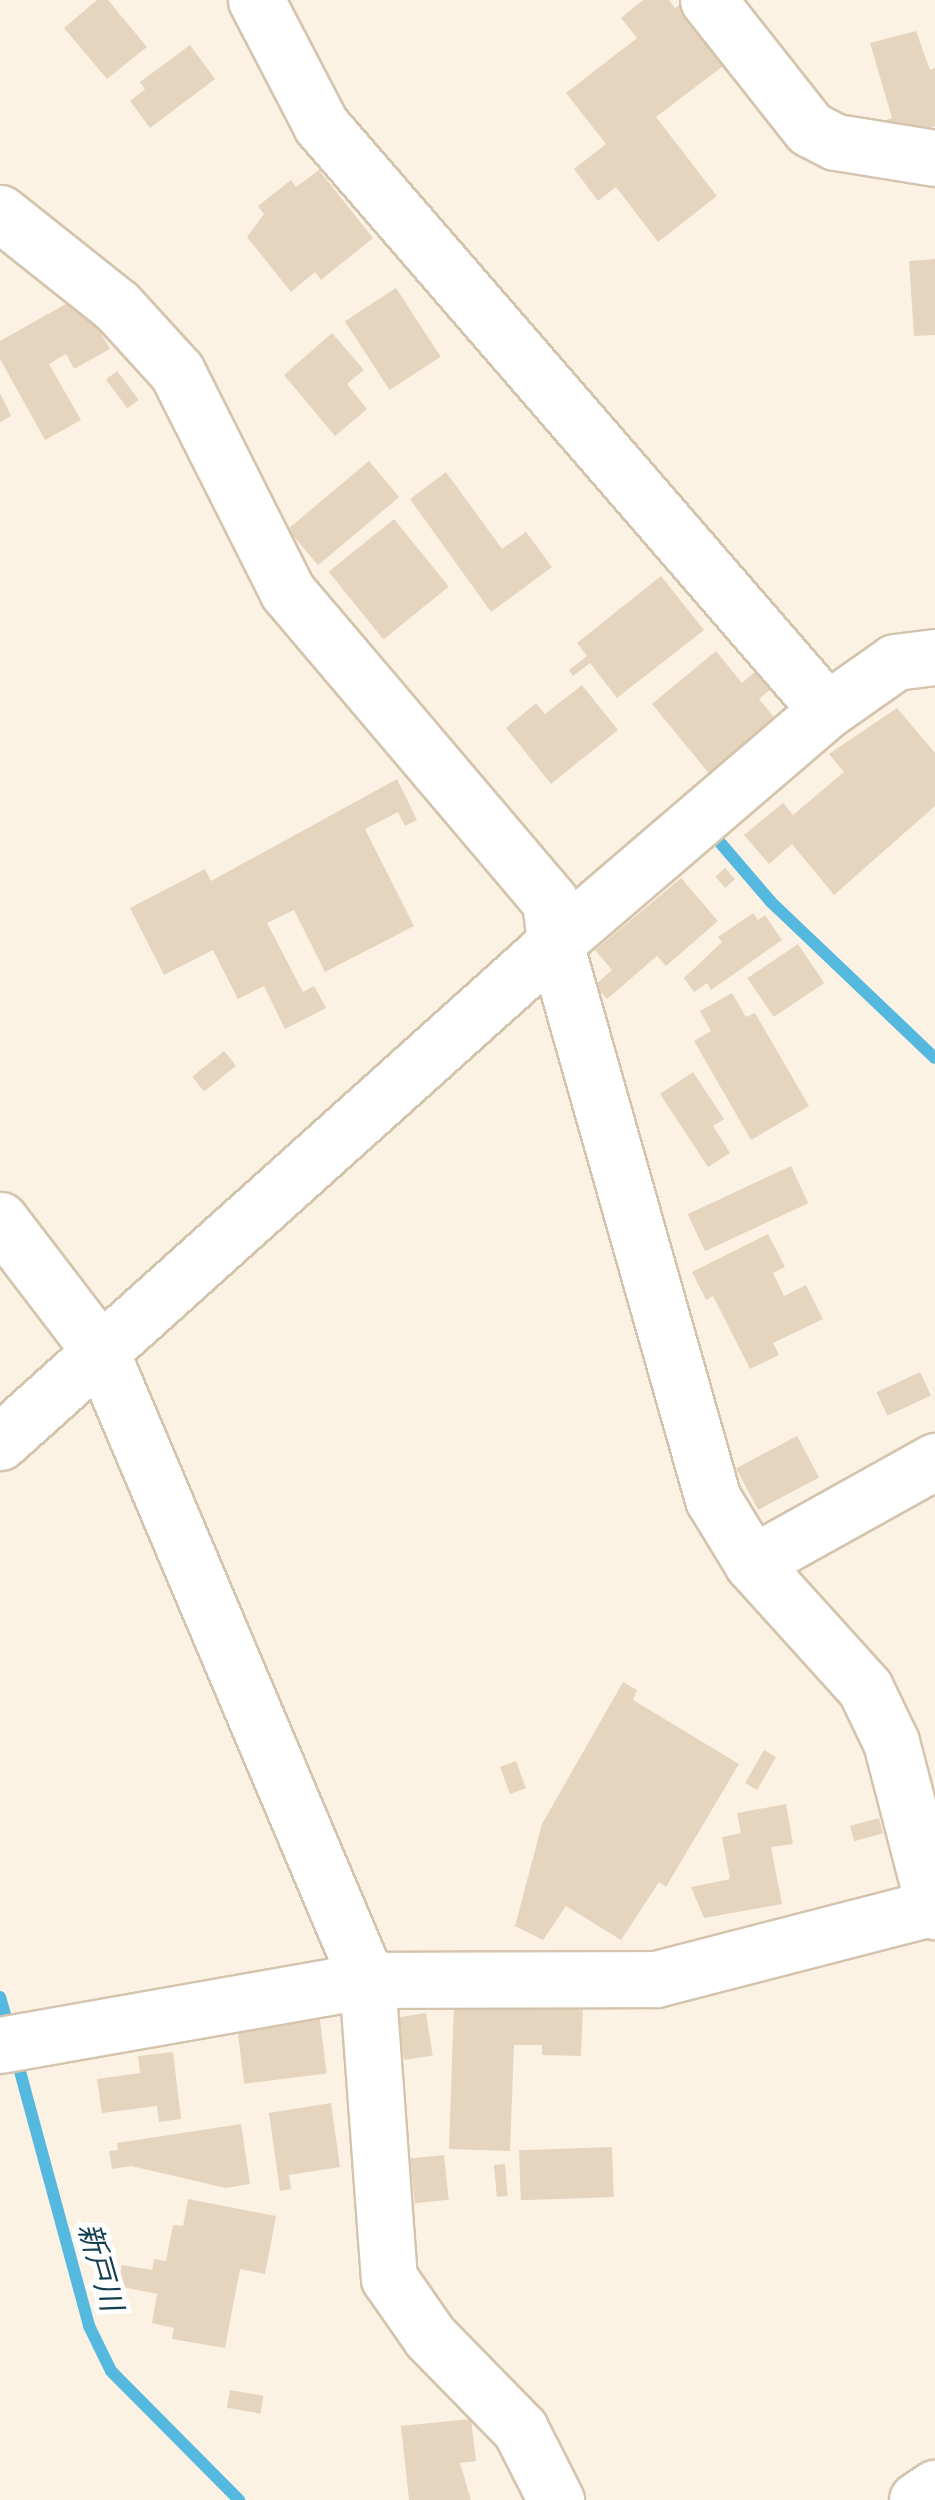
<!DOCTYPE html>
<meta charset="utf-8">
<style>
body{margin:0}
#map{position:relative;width:935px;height:2500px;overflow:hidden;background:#fcf2e4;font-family:"DejaVu Sans","Noto Sans JP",sans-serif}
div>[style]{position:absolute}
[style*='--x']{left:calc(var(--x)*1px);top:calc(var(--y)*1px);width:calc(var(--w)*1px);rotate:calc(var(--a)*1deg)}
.stream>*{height:12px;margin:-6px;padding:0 6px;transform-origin:6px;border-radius:6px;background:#55b8df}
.building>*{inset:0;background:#e6d5be;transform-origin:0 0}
.roads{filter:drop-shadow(2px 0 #d5c4ad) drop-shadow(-2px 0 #d5c4ad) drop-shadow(0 2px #d5c4ad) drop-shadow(0 -2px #d5c4ad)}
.minor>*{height:55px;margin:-27.5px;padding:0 27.5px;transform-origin:27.5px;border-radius:27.5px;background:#fff}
span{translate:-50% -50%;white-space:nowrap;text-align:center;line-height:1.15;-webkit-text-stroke:9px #fff;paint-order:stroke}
.water-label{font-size:30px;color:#133e4f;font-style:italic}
</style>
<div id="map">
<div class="stream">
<i style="--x:717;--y:839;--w:83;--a:49.4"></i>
<i style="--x:771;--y:902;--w:226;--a:43.6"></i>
<i style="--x:0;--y:1997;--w:33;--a:74"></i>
<i style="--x:15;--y:2053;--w:283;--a:74.8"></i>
<i style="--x:89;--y:2326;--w:50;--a:63.9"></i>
<i style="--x:111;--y:2371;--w:182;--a:45.2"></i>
</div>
<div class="building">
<i style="clip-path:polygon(97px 0,108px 0,147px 47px,107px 79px,64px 28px)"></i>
<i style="clip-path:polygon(643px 0,669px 0,675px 8px,681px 4px,727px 63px,656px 117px,717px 196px,658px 242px,616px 187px,598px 201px,574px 169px,606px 144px,566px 93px,637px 38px,621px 18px)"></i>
<i style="clip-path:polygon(916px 31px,930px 70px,935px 68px,935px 126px,919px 133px,875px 125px,892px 118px,870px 43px)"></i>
<i style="clip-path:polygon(190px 45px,215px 79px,150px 128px,130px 101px,145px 89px,140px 82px)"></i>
<i style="clip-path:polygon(319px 170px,373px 238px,321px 280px,315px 272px,291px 292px,247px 237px,264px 214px,258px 206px,291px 180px,296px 187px)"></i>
<i style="clip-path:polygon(935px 259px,935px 335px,914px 336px,909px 261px)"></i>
<i style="left:396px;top:288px;width:82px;height:61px;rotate:57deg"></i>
<i style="clip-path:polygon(80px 296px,110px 349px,74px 369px,66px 354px,49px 364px,81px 420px,45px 440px,0 359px,0 341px)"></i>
<i style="clip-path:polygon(332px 333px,364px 370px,347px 384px,367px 409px,335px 436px,284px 375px)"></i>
<i style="left:117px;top:371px;width:36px;height:14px;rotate:53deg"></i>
<i style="clip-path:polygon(0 393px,11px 416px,0 422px)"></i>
<i style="left:369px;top:461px;width:47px;height:106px;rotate:50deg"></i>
<i style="clip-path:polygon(446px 472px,502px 549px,526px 532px,552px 567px,491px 612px,410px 499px)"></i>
<i style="left:394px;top:519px;width:87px;height:84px;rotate:51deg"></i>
<i style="clip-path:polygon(661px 576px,704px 630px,617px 698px,590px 663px,573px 676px,569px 670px,587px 656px,577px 643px)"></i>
<i style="clip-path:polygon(716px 651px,742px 683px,756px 671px,771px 689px,759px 699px,778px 722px,712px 777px,652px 704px)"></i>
<i style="clip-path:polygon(582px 685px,618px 730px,551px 784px,506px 728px,536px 703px,545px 714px)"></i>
<i style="clip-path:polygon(897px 708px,935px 753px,935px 806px,834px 895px,792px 844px,769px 864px,744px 835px,783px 803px,793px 815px,844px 772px,829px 754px)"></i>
<i style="clip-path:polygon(397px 779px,417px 820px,405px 826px,398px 812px,365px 829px,414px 926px,325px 972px,294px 910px,267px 923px,303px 992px,314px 986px,326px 1008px,285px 1029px,264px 986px,238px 999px,213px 950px,164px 975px,130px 908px,205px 869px,211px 881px)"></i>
<i style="left:725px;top:868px;width:15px;height:13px;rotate:48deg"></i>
<i style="clip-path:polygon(681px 878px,718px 921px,666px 966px,657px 956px,607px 999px,595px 985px,612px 970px,595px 950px)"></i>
<i style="clip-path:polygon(753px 913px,758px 920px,765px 915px,782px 940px,711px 990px,707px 983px,694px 992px,684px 978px,722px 942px,718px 937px)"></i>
<i style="left:798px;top:944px;width:47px;height:61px;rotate:56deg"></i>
<i style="clip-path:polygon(732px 993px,746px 1017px,755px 1013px,809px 1106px,751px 1140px,694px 1041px,711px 1031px,700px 1011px)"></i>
<i style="left:224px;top:1051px;width:19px;height:41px;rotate:51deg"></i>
<i style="clip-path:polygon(693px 1072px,724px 1119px,713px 1126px,730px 1153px,708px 1167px,660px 1094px)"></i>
<i style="left:791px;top:1166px;width:41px;height:114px;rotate:65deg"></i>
<i style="clip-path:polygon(768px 1234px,785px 1267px,773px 1273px,784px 1296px,806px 1285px,823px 1319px,773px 1343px,779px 1355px,750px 1369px,713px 1296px,706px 1300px,692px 1272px)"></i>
<i style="left:920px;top:1372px;width:26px;height:48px;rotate:65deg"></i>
<i style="left:797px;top:1436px;width:47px;height:69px;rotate:62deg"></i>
<i style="clip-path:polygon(623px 1682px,637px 1690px,633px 1700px,739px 1764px,666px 1887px,659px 1882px,621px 1940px,566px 1906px,543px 1940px,515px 1926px,542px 1824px)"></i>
<i style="left:764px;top:1750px;width:14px;height:38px;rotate:30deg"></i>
<i style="left:516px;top:1761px;width:29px;height:17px;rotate:70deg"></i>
<i style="clip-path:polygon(786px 1804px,793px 1844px,771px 1847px,782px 1904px,704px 1918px,691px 1887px,730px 1879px,722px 1837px,741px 1833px,737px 1813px)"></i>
<i style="left:879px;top:1818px;width:16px;height:30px;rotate:75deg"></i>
<i style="clip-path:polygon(454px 2003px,583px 2008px,581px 2056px,542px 2055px,542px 2045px,514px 2045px,510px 2151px,449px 2149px)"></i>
<i style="left:319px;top:2012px;width:62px;height:83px;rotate:83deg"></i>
<i style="left:426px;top:2013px;width:43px;height:29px;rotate:81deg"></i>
<i style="clip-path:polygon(173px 2052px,181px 2119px,159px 2122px,157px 2106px,102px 2113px,97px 2079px,140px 2073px,138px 2056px)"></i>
<i style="clip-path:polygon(331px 2103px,340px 2167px,289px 2175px,291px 2189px,280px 2191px,269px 2113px)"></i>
<i style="clip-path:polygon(241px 2124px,250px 2184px,226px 2188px,131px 2166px,112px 2169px,109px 2151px,118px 2150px,117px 2143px)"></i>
<i style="left:612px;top:2147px;width:50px;height:93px;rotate:88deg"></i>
<i style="left:444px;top:2155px;width:45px;height:34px;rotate:84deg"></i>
<i style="left:505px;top:2164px;width:32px;height:11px;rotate:85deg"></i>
<i style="clip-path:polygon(188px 2199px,276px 2216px,265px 2274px,240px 2269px,225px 2348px,172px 2339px,174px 2328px,152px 2323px,157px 2294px,118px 2286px,122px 2265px,152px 2270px,154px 2259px,166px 2261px,173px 2225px,183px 2226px)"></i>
<i style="left:230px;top:2390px;width:34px;height:18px;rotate:10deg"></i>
<i style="clip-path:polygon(471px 2419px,476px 2461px,460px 2463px,471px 2500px,409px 2500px,401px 2426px)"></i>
</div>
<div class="roads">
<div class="minor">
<i style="--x:256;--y:0;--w:141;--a:62.5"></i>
<i style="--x:321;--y:125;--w:773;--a:49.14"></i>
<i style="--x:708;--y:0;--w:164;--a:51.7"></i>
<i style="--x:810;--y:129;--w:29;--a:27"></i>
<i style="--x:836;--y:142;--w:100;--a:9.2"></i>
<i style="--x:0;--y:213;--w:149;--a:38.5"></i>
<i style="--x:117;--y:306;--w:89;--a:47.7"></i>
<i style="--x:177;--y:372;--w:245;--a:63.3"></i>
<i style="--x:287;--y:591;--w:407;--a:49.7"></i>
<i style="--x:550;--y:901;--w:42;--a:83.2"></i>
<i style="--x:555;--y:943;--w:578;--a:74.14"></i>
<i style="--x:713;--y:1499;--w:75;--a:58.6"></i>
<i style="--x:752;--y:1563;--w:169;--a:47.9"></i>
<i style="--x:865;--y:1688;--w:60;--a:64.3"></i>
<i style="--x:891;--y:1742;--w:175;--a:75.4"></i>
<i style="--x:0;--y:1220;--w:166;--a:52.6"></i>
<i style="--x:101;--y:1352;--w:682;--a:67.04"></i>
<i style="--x:367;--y:1980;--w:299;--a:85.8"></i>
<i style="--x:389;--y:2278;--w:72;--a:55.2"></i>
<i style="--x:430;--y:2337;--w:129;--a:45.6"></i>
<i style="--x:520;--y:2429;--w:80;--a:63.1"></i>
<i style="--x:0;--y:1442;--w:746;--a:-41.96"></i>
<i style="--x:555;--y:943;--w:358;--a:-40.6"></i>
<i style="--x:827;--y:710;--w:83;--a:-35.2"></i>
<i style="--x:895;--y:662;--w:40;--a:-7.1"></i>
<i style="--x:752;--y:1563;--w:210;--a:-29.1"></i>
<i style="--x:0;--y:2045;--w:373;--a:-10"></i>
<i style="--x:367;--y:1980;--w:289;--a:-0.2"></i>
<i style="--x:656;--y:1979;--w:288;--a:-14.5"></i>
<i style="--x:917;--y:2500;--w:22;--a:-34"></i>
</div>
</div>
<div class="water-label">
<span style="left:100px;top:2267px;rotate:74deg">新戸川</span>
</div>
</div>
